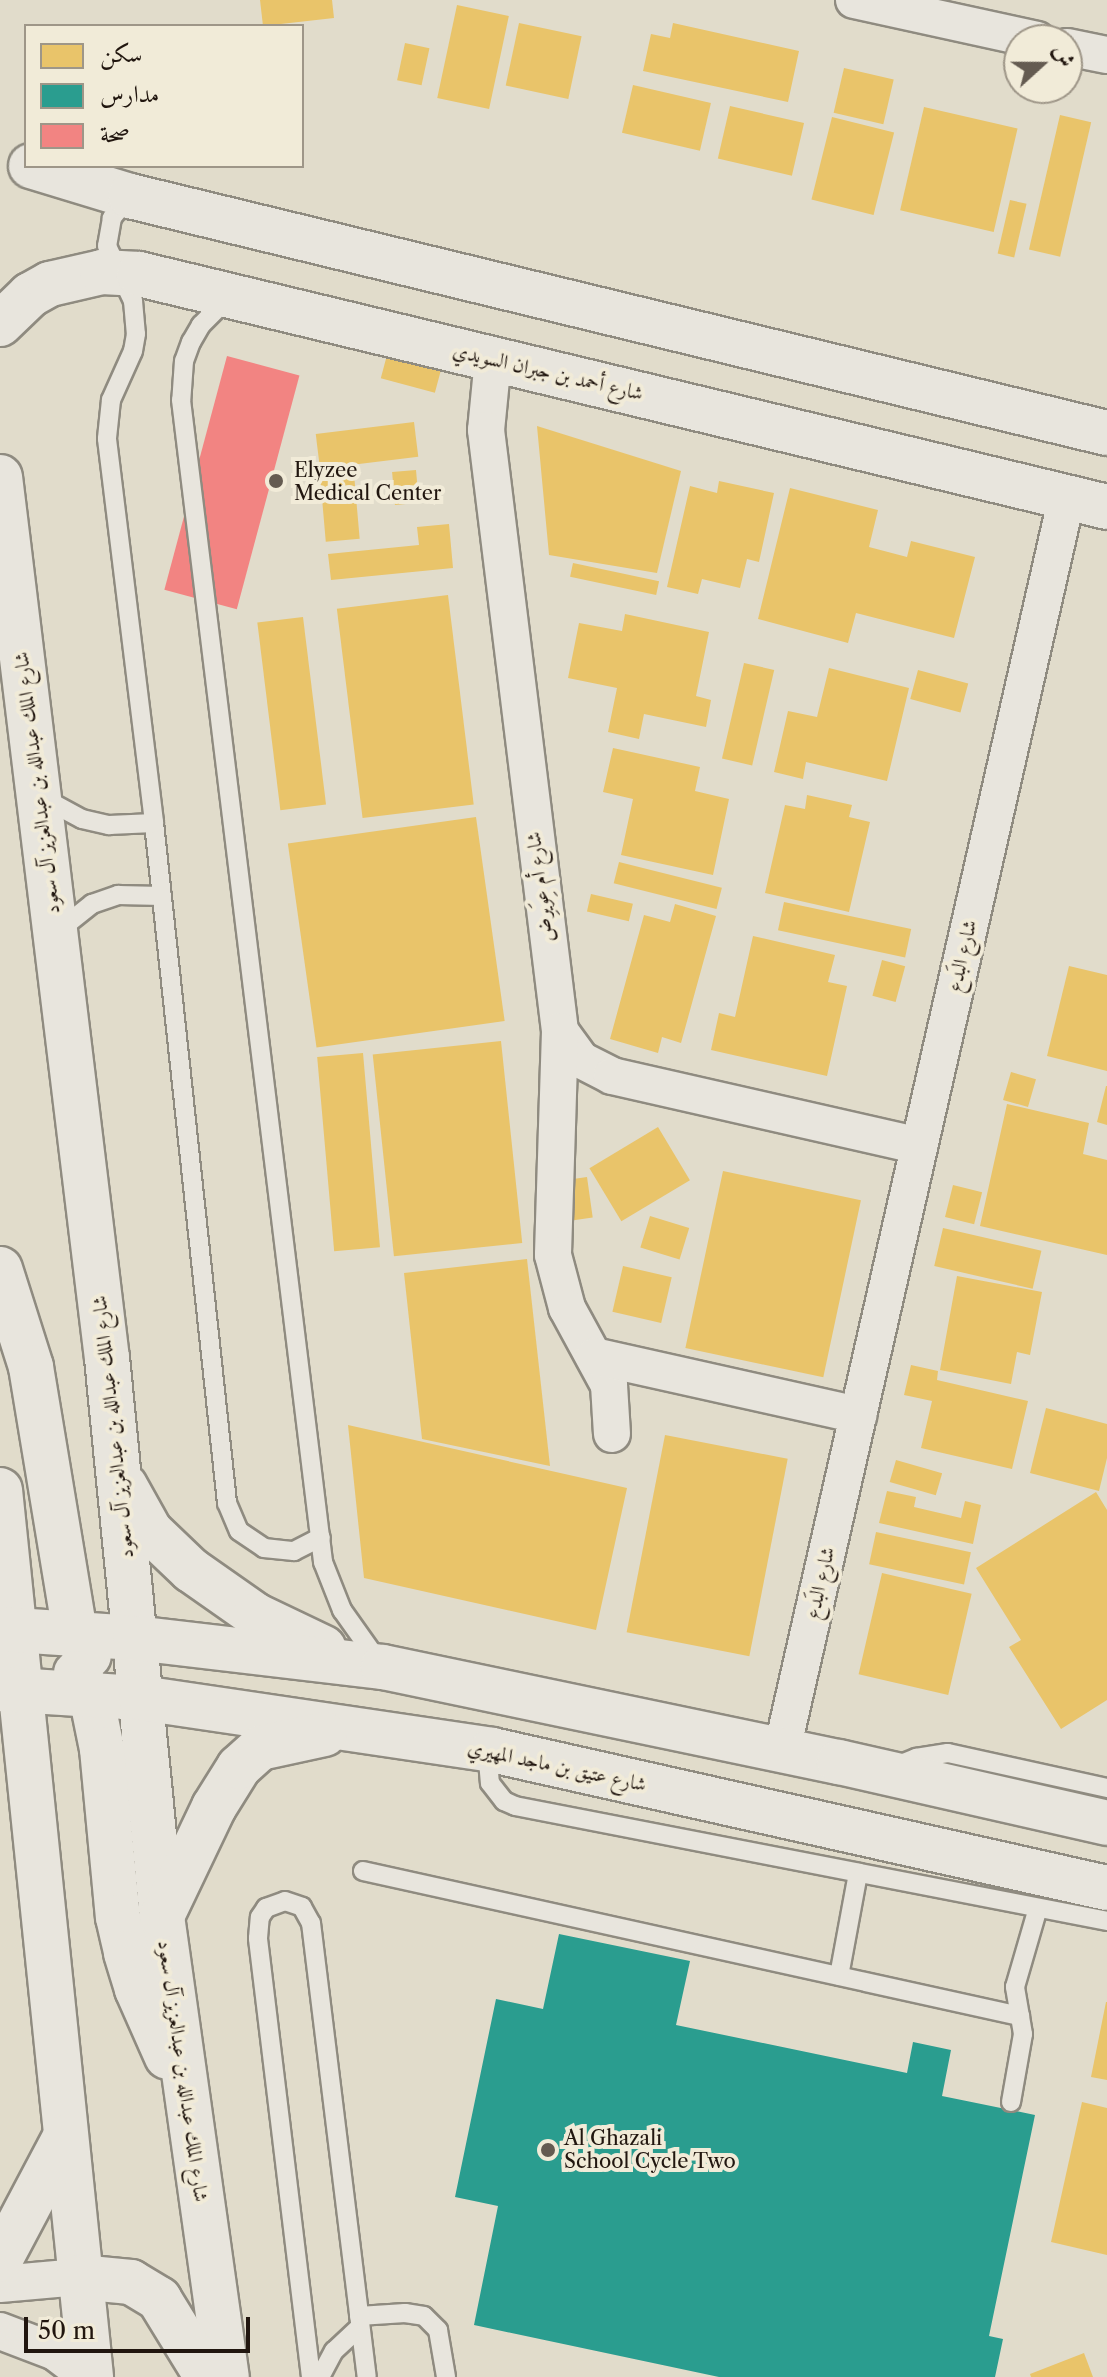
<!DOCTYPE html>
<meta charset="utf-8">
<style>
body{margin:0}
#map{position:relative;width:1107px;height:2377px;overflow:hidden;background:#e1dccb;font-family:"Libre Caslon Text",Amiri,serif}
div>[style]{position:absolute}
[style*='--x']{left:calc(var(--x)*1px);top:calc(var(--y)*1px);width:calc(var(--w)*1px);rotate:calc(var(--a)*1deg)}
.homes>*{inset:0;background:#e9c46a;transform-origin:0 0}
.schools>*{inset:0;background:#2a9d8f}
.health>*{inset:0;background:#f28482;transform-origin:0 0}
.roads{filter:drop-shadow(2px 0 #8f8b80) drop-shadow(-2px 0 #8f8b80) drop-shadow(0 2px #8f8b80) drop-shadow(0 -2px #8f8b80)}
.lane>*{height:18px;margin:-9px;padding:0 9px;transform-origin:9px;border-radius:9px;background:#e8e5dd}
.street>*{height:36px;margin:-18px;padding:0 18px;transform-origin:18px;border-radius:18px;background:#e8e5dd}
.secondary>*{height:44px;margin:-22px;padding:0 22px;transform-origin:22px;border-radius:22px;background:#e8e5dd}
.dots>*{width:22px;height:22px;translate:-50% -50%;box-sizing:border-box;border:4px solid #f1ebd8;border-radius:50%}
span{translate:-50% -50%;white-space:nowrap;text-align:center;line-height:1.15;-webkit-text-stroke:8px #f1ebd8;paint-order:stroke}
.street-label{font-size:20px;color:#21160f}
.poi-label{font-size:20px;color:#21160f}
.left{translate:0 -50%;text-align:left}
.legend{position:absolute;left:24px;top:24px;width:280px;height:144px;box-sizing:border-box;background:#f1ebd8;border:2px solid #9e9688;margin:0;padding:10px 14px;list-style:none;font-size:24px;color:#21160f}
.legend li{display:flex;align-items:center;gap:16px;height:40px}
.legend b{width:40px;border:2px solid #9e9688}
.north{position:absolute;left:1003px;top:24px;width:80px;height:80px;box-sizing:border-box;background:#f1ebd8;border:2px solid #9e9688;border-radius:50%;rotate:69deg;font-size:22px;font-weight:700;line-height:32px;text-align:center;color:#21160f}
.north::after{content:'';display:block;margin:auto;width:28px;height:36px;background:#645b51;clip-path:polygon(50% 0,100% 100%,50% 72%,0 100%)}
.scale{position:absolute;left:24px;top:2317px;width:226px;height:36px;box-sizing:border-box;border:4px solid #21160f;border-top:0;padding-left:10px;font-size:24px;line-height:28px;white-space:nowrap;color:#21160f;-webkit-text-stroke:6px #f1ebd8;paint-order:stroke}
</style>
<div id="map">
<div class="homes">
<i style="clip-path:polygon(260px 0,332px 0,334px 18px,263px 26px)"></i>
<i style="left:457px;top:5px;width:53px;height:95px;rotate:12deg"></i>
<i style="left:519px;top:23px;width:64px;height:64px;rotate:12deg"></i>
<i style="clip-path:polygon(673px 23px,799px 51px,788px 102px,643px 71px,651px 34px,670px 38px)"></i>
<i style="left:405px;top:43px;width:25px;height:38px;rotate:12deg"></i>
<i style="left:844px;top:68px;width:51px;height:46px;rotate:13deg"></i>
<i style="left:633px;top:85px;width:80px;height:49px;rotate:13deg"></i>
<i style="left:730px;top:106px;width:76px;height:54px;rotate:13deg"></i>
<i style="left:924px;top:107px;width:96px;height:106px;rotate:13deg"></i>
<i style="left:1060px;top:115px;width:32px;height:138px;rotate:13deg"></i>
<i style="left:832px;top:117px;width:64px;height:85px;rotate:14deg"></i>
<i style="left:1010px;top:200px;width:17px;height:55px;rotate:13deg"></i>
<i style="left:387px;top:355px;width:56px;height:24px;rotate:15deg"></i>
<i style="left:414px;top:422px;width:35px;height:99px;rotate:83deg"></i>
<i style="clip-path:polygon(537px 426px,681px 471px,657px 573px,549px 555px)"></i>
<i style="left:416px;top:470px;width:33px;height:24px;rotate:85deg"></i>
<i style="left:354px;top:474px;width:65px;height:34px;rotate:85deg"></i>
<i style="clip-path:polygon(719px 481px,774px 493px,759px 562px,747px 559px,740px 588px,702px 579px,698px 594px,667px 587px,690px 486px,717px 493px)"></i>
<i style="clip-path:polygon(790px 488px,878px 510px,869px 547px,907px 557px,911px 541px,975px 557px,954px 638px,856px 613px,848px 643px,758px 619px)"></i>
<i style="clip-path:polygon(449px 524px,453px 568px,331px 580px,328px 554px,419px 545px,417px 527px)"></i>
<i style="left:573px;top:563px;width:88px;height:14px;rotate:12deg"></i>
<i style="left:448px;top:595px;width:211px;height:112px;rotate:83deg"></i>
<i style="clip-path:polygon(625px 614px,709px 632px,696px 696px,711px 700px,706px 727px,644px 714px,639px 739px,608px 732px,617px 688px,568px 678px,579px 623px,622px 631px)"></i>
<i style="left:303px;top:617px;width:189px;height:46px;rotate:83deg"></i>
<i style="left:744px;top:663px;width:31px;height:98px;rotate:13deg"></i>
<i style="clip-path:polygon(829px 668px,909px 688px,887px 781px,806px 762px,803px 779px,774px 772px,788px 711px,817px 717px)"></i>
<i style="left:918px;top:670px;width:52px;height:30px;rotate:15deg"></i>
<i style="clip-path:polygon(613px 748px,700px 767px,695px 791px,729px 799px,713px 875px,621px 855px,633px 799px,603px 792px)"></i>
<i style="clip-path:polygon(807px 795px,852px 805px,849px 817px,870px 822px,849px 912px,765px 893px,785px 805px,805px 809px)"></i>
<i style="left:476px;top:817px;width:206px;height:190px;rotate:82deg"></i>
<i style="left:619px;top:862px;width:106px;height:22px;rotate:14deg"></i>
<i style="left:591px;top:894px;width:43px;height:18px;rotate:13deg"></i>
<i style="left:784px;top:902px;width:130px;height:29px;rotate:12deg"></i>
<i style="clip-path:polygon(675px 904px,716px 916px,681px 1043px,662px 1037px,658px 1053px,610px 1039px,644px 915px,670px 922px)"></i>
<i style="clip-path:polygon(753px 936px,835px 955px,828px 982px,847px 986px,827px 1076px,711px 1050px,719px 1013px,735px 1017px)"></i>
<i style="left:882px;top:960px;width:24px;height:37px;rotate:15deg"></i>
<i style="clip-path:polygon(1069px 966px,1107px 975px,1107px 1071px,1047px 1056px)"></i>
<i style="left:501px;top:1041px;width:203px;height:129px;rotate:84deg"></i>
<i style="left:363px;top:1053px;width:195px;height:46px;rotate:85deg"></i>
<i style="left:1011px;top:1072px;width:26px;height:29px;rotate:16deg"></i>
<i style="clip-path:polygon(1106px 1086px,1107px 1086px,1107px 1125px,1097px 1122px)"></i>
<i style="clip-path:polygon(1007px 1104px,1089px 1123px,1083px 1154px,1107px 1160px,1107px 1255px,980px 1226px)"></i>
<i style="left:658px;top:1127px;width:62px;height:80px;rotate:59deg"></i>
<i style="left:723px;top:1171px;width:141px;height:181px;rotate:12deg"></i>
<i style="left:587px;top:1177px;width:41px;height:21px;rotate:82deg"></i>
<i style="left:953px;top:1185px;width:30px;height:33px;rotate:14deg"></i>
<i style="left:650px;top:1216px;width:41px;height:33px;rotate:17deg"></i>
<i style="left:943px;top:1228px;width:101px;height:39px;rotate:13deg"></i>
<i style="clip-path:polygon(527px 1259px,550px 1466px,422px 1439px,404px 1273px)"></i>
<i style="left:623px;top:1266px;width:50px;height:47px;rotate:13deg"></i>
<i style="clip-path:polygon(957px 1276px,1042px 1292px,1030px 1355px,1017px 1352px,1011px 1384px,940px 1370px)"></i>
<i style="clip-path:polygon(911px 1365px,938px 1371px,937px 1380px,1028px 1401px,1012px 1469px,921px 1448px,932px 1401px,904px 1395px)"></i>
<i style="clip-path:polygon(1046px 1408px,1107px 1424px,1107px 1458px,1099px 1491px,1030px 1473px)"></i>
<i style="clip-path:polygon(348px 1425px,627px 1488px,596px 1630px,364px 1578px)"></i>
<i style="left:665px;top:1435px;width:125px;height:201px;rotate:11deg"></i>
<i style="left:896px;top:1460px;width:48px;height:23px;rotate:16deg"></i>
<i style="clip-path:polygon(887px 1491px,916px 1497px,914px 1507px,961px 1518px,965px 1501px,981px 1505px,973px 1544px,879px 1523px)"></i>
<i style="clip-path:polygon(1096px 1492px,1107px 1510px,1107px 1700px,1061px 1729px,1009px 1647px,1021px 1640px,976px 1568px)"></i>
<i style="left:876px;top:1532px;width:97px;height:33px;rotate:12deg"></i>
<i style="left:882px;top:1573px;width:92px;height:104px;rotate:13deg"></i>
<i style="clip-path:polygon(1106px 2002px,1107px 2002px,1107px 2080px,1091px 2077px)"></i>
<i style="clip-path:polygon(1082px 2102px,1107px 2108px,1107px 2255px,1051px 2242px)"></i>
<i style="clip-path:polygon(1084px 2353px,1093px 2377px,1031px 2377px,1030px 2374px)"></i>
</div>
<div class="schools">
<i style="clip-path:polygon(559px 1934px,690px 1961px,676px 2025px,907px 2073px,913px 2042px,951px 2050px,942px 2096px,1035px 2115px,989px 2336px,1003px 2339px,995px 2377px,719px 2377px,474px 2325px,498px 2206px,455px 2197px,496px 1999px,543px 2009px)"></i>
</div>
<div class="health">
<i style="left:227px;top:356px;width:75px;height:242px;rotate:15deg"></i>
</div>
<div class="roads">
<div class="lane">
<i style="--x:128;--y:198;--w:26;--a:129"></i>
<i style="--x:112;--y:218;--w:28;--a:100"></i>
<i style="--x:107;--y:246;--w:61;--a:64.7"></i>
<i style="--x:133;--y:301;--w:33;--a:85"></i>
<i style="--x:136;--y:334;--w:17;--a:100"></i>
<i style="--x:133;--y:351;--w:54;--a:114.2"></i>
<i style="--x:111;--y:400;--w:39;--a:96"></i>
<i style="--x:107;--y:439;--w:387;--a:83"></i>
<i style="--x:154;--y:823;--w:684;--a:83.87"></i>
<i style="--x:227;--y:1503;--w:30;--a:67"></i>
<i style="--x:239;--y:1531;--w:30;--a:34"></i>
<i style="--x:264;--y:1548;--w:30;--a:6"></i>
<i style="--x:294;--y:1551;--w:30;--a:-27"></i>
<i style="--x:227;--y:299;--w:37;--a:135"></i>
<i style="--x:201;--y:325;--w:20;--a:120"></i>
<i style="--x:191;--y:342;--w:20;--a:110"></i>
<i style="--x:184;--y:361;--w:39;--a:94"></i>
<i style="--x:181;--y:400;--w:1171;--a:83.03"></i>
<i style="--x:323;--y:1562;--w:52;--a:68.4"></i>
<i style="--x:342;--y:1610;--w:64;--a:54.6"></i>
<i style="--x:43;--y:798;--w:44;--a:28.3"></i>
<i style="--x:82;--y:819;--w:28;--a:13"></i>
<i style="--x:109;--y:825;--w:45;--a:-2.5"></i>
<i style="--x:57;--y:932;--w:45;--a:-38.7"></i>
<i style="--x:92;--y:904;--w:28;--a:-19"></i>
<i style="--x:118;--y:895;--w:44;--a:1.3"></i>
<i style="--x:492;--y:1750;--w:12;--a:110"></i>
<i style="--x:488;--y:1761;--w:22;--a:85"></i>
<i style="--x:490;--y:1783;--w:23;--a:52"></i>
<i style="--x:504;--y:1801;--w:12;--a:24"></i>
<i style="--x:515;--y:1806;--w:603;--a:10.99"></i>
<i style="--x:896;--y:1766;--w:22;--a:-22"></i>
<i style="--x:916;--y:1758;--w:32;--a:-9"></i>
<i style="--x:948;--y:1753;--w:163;--a:12.4"></i>
<i style="--x:363;--y:1871;--w:673;--a:12.45"></i>
<i style="--x:839;--y:1976;--w:105;--a:-79.5"></i>
<i style="--x:1011;--y:2102;--w:69;--a:-80"></i>
<i style="--x:1023;--y:2034;--w:48;--a:-99.7"></i>
<i style="--x:1015;--y:1987;--w:82;--a:-73.8"></i>
<i style="--x:359;--y:2316;--w:46;--a:-3.7"></i>
<i style="--x:405;--y:2313;--w:19;--a:9"></i>
<i style="--x:424;--y:2316;--w:20;--a:45"></i>
<i style="--x:438;--y:2330;--w:48;--a:80.3"></i>
<i style="--x:311;--y:2377;--w:442;--a:-96.9"></i>
<i style="--x:258;--y:1938;--w:21;--a:-85"></i>
<i style="--x:260;--y:1917;--w:11;--a:-56"></i>
<i style="--x:266;--y:1908;--w:20;--a:-20"></i>
<i style="--x:285;--y:1901;--w:18;--a:19"></i>
<i style="--x:302;--y:1907;--w:18;--a:61"></i>
<i style="--x:311;--y:1923;--w:457;--a:83"></i>
<i style="--x:320;--y:2377;--w:30;--a:-62"></i>
<i style="--x:334;--y:2351;--w:35;--a:-43"></i>
</div>
<div class="street">
<i style="--x:854;--y:0;--w:187;--a:12.3"></i>
<i style="--x:1067;--y:47;--w:41;--a:11.3"></i>
<i style="--x:493;--y:359;--w:71;--a:95.6"></i>
<i style="--x:486;--y:430;--w:606;--a:82.98"></i>
<i style="--x:560;--y:1031;--w:36;--a:54"></i>
<i style="--x:581;--y:1060;--w:35;--a:27"></i>
<i style="--x:612;--y:1076;--w:315;--a:12.8"></i>
<i style="--x:560;--y:1031;--w:224;--a:91.8"></i>
<i style="--x:553;--y:1255;--w:55;--a:75.2"></i>
<i style="--x:567;--y:1308;--w:88;--a:61.4"></i>
<i style="--x:609;--y:1385;--w:49;--a:86.5"></i>
<i style="--x:594;--y:1356;--w:271;--a:12.6"></i>
<i style="--x:782;--y:1750;--w:1285;--a:-77.19"></i>
<i style="--x:0;--y:2284;--w:79;--a:-5.1"></i>
<i style="--x:0;--y:2331;--w:59;--a:20.9"></i>
<i style="--x:55;--y:2352;--w:41;--a:37.1"></i>
</div>
<div class="secondary">
<i style="--x:31;--y:166;--w:103;--a:16.9"></i>
<i style="--x:130;--y:196;--w:1005;--a:13.64"></i>
<i style="--x:0;--y:324;--w:42;--a:-44"></i>
<i style="--x:30;--y:295;--w:23;--a:-29"></i>
<i style="--x:50;--y:284;--w:53;--a:-13"></i>
<i style="--x:102;--y:272;--w:37;--a:3"></i>
<i style="--x:139;--y:274;--w:996;--a:13.53"></i>
<i style="--x:0;--y:477;--w:887;--a:83.08"></i>
<i style="--x:107;--y:1358;--w:561;--a:84.37"></i>
<i style="--x:162;--y:1916;--w:466;--a:82"></i>
<i style="--x:0;--y:1269;--w:103;--a:72.4"></i>
<i style="--x:31;--y:1367;--w:271;--a:80.6"></i>
<i style="--x:75;--y:1634;--w:26;--a:58"></i>
<i style="--x:125;--y:1486;--w:51;--a:60.9"></i>
<i style="--x:150;--y:1531;--w:57;--a:43.6"></i>
<i style="--x:191;--y:1570;--w:78;--a:35.1"></i>
<i style="--x:255;--y:1615;--w:76;--a:25.6"></i>
<i style="--x:0;--y:1490;--w:892;--a:84.14"></i>
<i style="--x:0;--y:1629;--w:135;--a:3.8"></i>
<i style="--x:135;--y:1638;--w:250;--a:6.7"></i>
<i style="--x:383;--y:1667;--w:466;--a:11.8"></i>
<i style="--x:839;--y:1762;--w:275;--a:12.8"></i>
<i style="--x:76;--y:1673;--w:27;--a:56"></i>
<i style="--x:91;--y:1695;--w:55;--a:78.5"></i>
<i style="--x:102;--y:1749;--w:169;--a:84.6"></i>
<i style="--x:118;--y:1917;--w:37;--a:77"></i>
<i style="--x:126;--y:1953;--w:38;--a:73"></i>
<i style="--x:137;--y:1989;--w:74;--a:66.2"></i>
<i style="--x:0;--y:1689;--w:141;--a:3.7"></i>
<i style="--x:141;--y:1698;--w:355;--a:8.4"></i>
<i style="--x:492;--y:1750;--w:630;--a:12.65"></i>
<i style="--x:162;--y:1916;--w:121;--a:-64.5"></i>
<i style="--x:214;--y:1807;--w:47;--a:-58"></i>
<i style="--x:239;--y:1767;--w:28;--a:-42"></i>
<i style="--x:260;--y:1748;--w:66;--a:-12.3"></i>
<i style="--x:0;--y:2260;--w:139;--a:-62.1"></i>
<i style="--x:79;--y:2277;--w:52;--a:5.5"></i>
<i style="--x:131;--y:2282;--w:33;--a:31"></i>
<i style="--x:159;--y:2299;--w:92;--a:58.4"></i>
</div>
</div>
<div class="dots">
<i style="left:276px;top:481px;background:#645b51"></i>
<i style="left:548px;top:2150px;background:#645b51"></i>
</div>
<div class="street-label">
<span style="left:548px;top:372px;rotate:13deg">شارع أحمد بن جبران السويدي</span>
<span style="left:37px;top:783px;rotate:-97deg">شارع الملك عبدالله بن عبدالعزيز آل سعود</span>
<span style="left:540px;top:887px;rotate:-97deg">شارع أم عِوَيرِض</span>
<span style="left:962px;top:956px;rotate:-77deg">شارع البَدع</span>
<span style="left:113px;top:1427px;rotate:-96deg">شارع الملك عبدالله بن عبدالعزيز آل سعود</span>
<span style="left:820px;top:1583px;rotate:-77deg">شارع البَدع</span>
<span style="left:557px;top:1766px;rotate:12deg">شارع عتيق بن ماجد المهيري</span>
<span style="left:183px;top:2071px;rotate:82deg">شارع الملك عبدالله بن عبدالعزيز آل سعود</span>
</div>
<div class="poi-label">
<span class="left" style="left:294px;top:482px">Elyzee<br>Medical Center</span>
<span class="left" style="left:564px;top:2150px">Al Ghazali<br>School Cycle Two</span>
</div>
<ul class="legend">
<li><b style="height:22px;background:#e9c46a"></b>سكن</li>
<li><b style="height:22px;background:#2a9d8f"></b>مدارس</li>
<li><b style="height:22px;background:#f28482"></b>صحة</li>
</ul>
<div class="north">ش</div>
<div class="scale">50 m</div>
</div>
